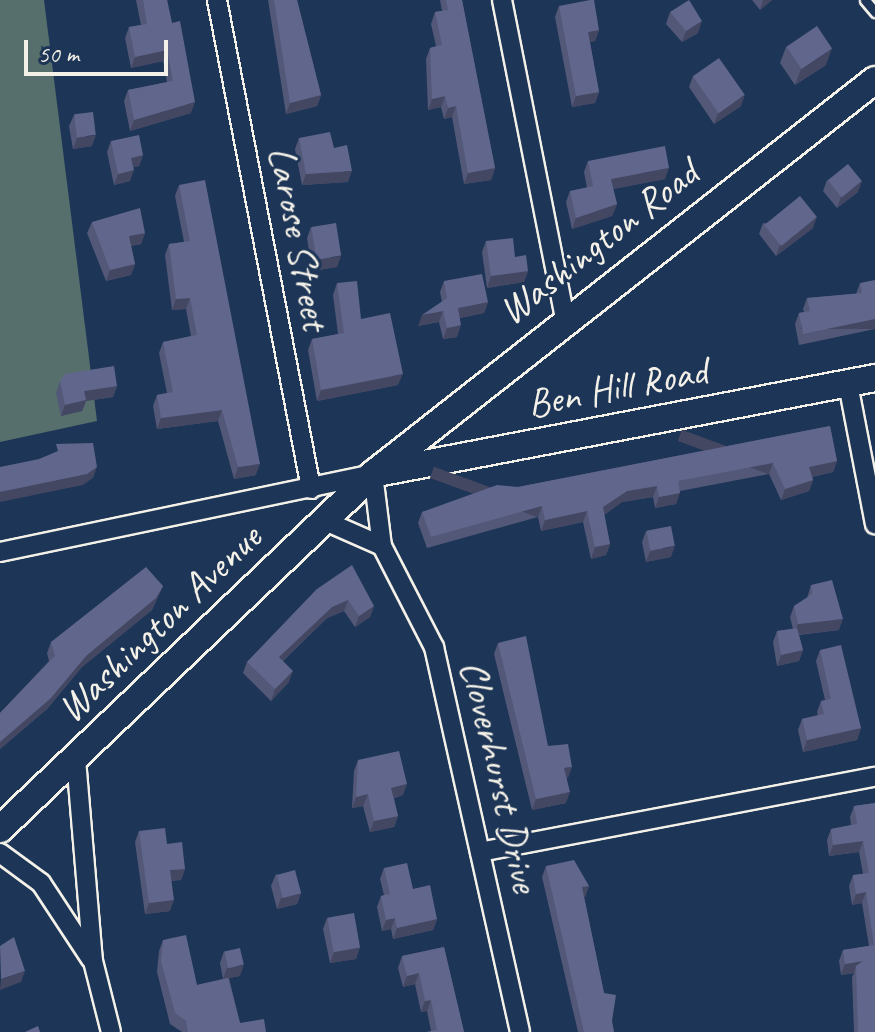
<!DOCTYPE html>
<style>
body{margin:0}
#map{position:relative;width:875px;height:1032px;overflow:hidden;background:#1d3557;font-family:Caveat,sans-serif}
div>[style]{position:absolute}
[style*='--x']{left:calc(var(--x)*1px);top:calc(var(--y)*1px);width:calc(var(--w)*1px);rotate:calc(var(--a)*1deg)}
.green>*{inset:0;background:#566f6c}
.roads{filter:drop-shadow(2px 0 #f4f1e8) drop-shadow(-2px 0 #f4f1e8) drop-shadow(0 2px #f4f1e8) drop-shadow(0 -2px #f4f1e8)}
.lane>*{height:9px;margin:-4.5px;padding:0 4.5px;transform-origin:4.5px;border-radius:4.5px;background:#1d3557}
.street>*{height:18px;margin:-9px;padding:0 9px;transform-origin:9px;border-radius:9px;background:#1d3557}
.secondary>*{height:26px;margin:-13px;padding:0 13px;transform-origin:13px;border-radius:13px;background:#1d3557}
.wall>*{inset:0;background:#535878}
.shaded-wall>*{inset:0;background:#434762;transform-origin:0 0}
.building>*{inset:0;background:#60668c;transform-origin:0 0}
span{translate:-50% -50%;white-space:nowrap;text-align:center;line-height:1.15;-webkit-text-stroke:6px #1d3557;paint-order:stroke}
.street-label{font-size:40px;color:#f4f1e8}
.scale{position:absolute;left:24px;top:40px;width:144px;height:36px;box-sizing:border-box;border:4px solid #f4f1e8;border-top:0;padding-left:10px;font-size:24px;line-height:28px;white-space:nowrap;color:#f4f1e8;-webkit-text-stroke:6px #1d3557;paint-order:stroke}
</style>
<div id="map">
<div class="green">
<i style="clip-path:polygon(0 0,44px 0,97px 421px,0 442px)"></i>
</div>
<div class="roads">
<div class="lane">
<i style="--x:865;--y:0;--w:16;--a:50"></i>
</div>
<div class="street">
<i style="--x:217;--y:0;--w:498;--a:79.1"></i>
<i style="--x:502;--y:0;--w:323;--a:78.8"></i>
<i style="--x:848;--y:384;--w:143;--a:79.1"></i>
<i style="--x:323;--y:520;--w:64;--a:23.8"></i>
<i style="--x:0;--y:552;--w:381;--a:-11.8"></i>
<i style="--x:373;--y:474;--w:73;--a:82.9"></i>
<i style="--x:382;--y:546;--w:114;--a:62.8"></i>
<i style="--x:434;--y:647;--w:394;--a:77.4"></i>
<i style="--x:76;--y:759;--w:203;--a:85.2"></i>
<i style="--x:93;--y:961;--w:73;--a:75.8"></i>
<i style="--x:480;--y:852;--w:402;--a:-10.8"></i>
<i style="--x:0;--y:853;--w:51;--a:36.2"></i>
<i style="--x:41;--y:883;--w:91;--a:56.7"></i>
</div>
<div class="secondary">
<i style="--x:377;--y:473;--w:507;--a:-10.8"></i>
<i style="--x:0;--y:829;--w:515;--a:-43.58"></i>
<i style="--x:373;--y:474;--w:638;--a:-38.13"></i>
</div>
</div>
<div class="wall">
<i style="clip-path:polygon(136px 0,167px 0,191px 113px,130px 131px,124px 101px,128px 90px,167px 82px,163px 61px,131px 68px,125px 38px,129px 27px,141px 25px)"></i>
<i style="clip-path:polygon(268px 0,297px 0,321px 95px,317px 106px,286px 114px)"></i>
<i style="clip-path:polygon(440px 0,462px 0,495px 168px,491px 180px,464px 184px,452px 117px,444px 119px,441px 107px,428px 110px,426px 59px,430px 48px,436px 46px,431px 24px,435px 12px,442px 11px)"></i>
<i style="clip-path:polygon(752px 0,772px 0,760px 10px)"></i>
<i style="clip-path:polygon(559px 6px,599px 30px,595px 41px,590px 42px,599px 92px,595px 103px,572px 107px,555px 17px)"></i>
<i style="clip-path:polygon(670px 12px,698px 33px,682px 42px,666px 24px)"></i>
<i style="clip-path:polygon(786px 47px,826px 65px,795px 85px,780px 63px)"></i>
<i style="clip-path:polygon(693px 76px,741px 106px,714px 124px,689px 87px)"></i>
<i style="clip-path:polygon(74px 115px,92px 146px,73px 149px,69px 126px)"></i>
<i style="clip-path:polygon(299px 138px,334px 148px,348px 182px,302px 185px,295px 149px)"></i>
<i style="clip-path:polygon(111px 141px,143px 155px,139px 166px,133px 167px,130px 181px,114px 185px,107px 152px)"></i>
<i style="clip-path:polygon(588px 161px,665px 179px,613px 189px,617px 204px,612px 216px,572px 229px,566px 202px,570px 191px,587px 188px,584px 172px)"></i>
<i style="clip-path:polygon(827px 180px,858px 192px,837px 208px,823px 191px)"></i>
<i style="clip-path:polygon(179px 185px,256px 475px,234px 479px,218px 421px,157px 429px,153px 406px,157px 395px,167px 393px,159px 353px,163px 342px,191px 336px,186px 309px,172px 310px,165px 255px,169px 244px,184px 242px,175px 196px)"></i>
<i style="clip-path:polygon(92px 222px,145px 233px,141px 244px,131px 246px,135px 264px,131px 275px,106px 281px,87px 233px)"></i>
<i style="clip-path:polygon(763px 223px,813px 228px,776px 256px,759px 234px)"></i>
<i style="clip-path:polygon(311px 227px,337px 267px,312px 271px,307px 238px)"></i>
<i style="clip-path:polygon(486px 241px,515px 257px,528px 271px,524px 282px,487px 288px,482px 252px)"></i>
<i style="clip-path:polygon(444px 281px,488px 302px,484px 313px,460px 318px,457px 337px,443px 339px,439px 322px,418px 326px,442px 302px,440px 292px)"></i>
<i style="clip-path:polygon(337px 283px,361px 319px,398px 385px,317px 401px,308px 350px,312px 339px,338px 334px,333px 295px)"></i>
<i style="clip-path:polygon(860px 283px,875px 329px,799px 345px,795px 324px,799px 313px,804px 312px,803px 309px,807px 298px,856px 294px)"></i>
<i style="clip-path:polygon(60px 381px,117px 386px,113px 397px,86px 401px,82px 411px,61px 416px,56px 393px)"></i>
<i style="clip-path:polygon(830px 426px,837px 461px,833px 472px,812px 477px,813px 480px,809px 491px,781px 500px,769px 474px,680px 491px,676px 504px,655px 508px,653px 497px,622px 502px,604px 515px,610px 544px,606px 555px,591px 559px,583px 522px,541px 531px,538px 517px,427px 548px,418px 523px,422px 512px,518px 487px)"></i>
<i style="clip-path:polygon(646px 531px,671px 557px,646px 562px,642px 542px)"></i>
<i style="clip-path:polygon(811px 585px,839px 630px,799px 635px,803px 650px,799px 661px,777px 666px,773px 642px,777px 631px,793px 629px,790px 617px,794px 606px,807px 598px)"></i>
<i style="clip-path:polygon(163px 586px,152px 610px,82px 667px,47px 709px,0 749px,0 713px,49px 661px,47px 653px,51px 642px)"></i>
<i style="clip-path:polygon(317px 589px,374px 606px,370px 617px,355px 627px,344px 611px,327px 618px,283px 661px,289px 682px,271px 701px,243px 673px,247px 662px)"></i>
<i style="clip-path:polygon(498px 643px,548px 746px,568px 778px,567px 778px,566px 803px,532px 810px,494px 654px)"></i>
<i style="clip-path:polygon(820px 650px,861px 728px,857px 740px,803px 752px,798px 730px,802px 719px,818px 715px,817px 712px,821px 701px,825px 700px,816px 661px)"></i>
<i style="clip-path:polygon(358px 760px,403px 795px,394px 798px,398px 816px,394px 827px,370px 832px,363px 806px,352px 808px,354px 771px)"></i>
<i style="clip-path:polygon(875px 803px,875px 1032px,854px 1032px,852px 977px,854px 973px,841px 975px,839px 961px,843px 950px,869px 946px,862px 903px,852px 905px,849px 886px,853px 875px,863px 874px,859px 852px,829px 856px,827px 840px,831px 829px,851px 825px,850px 817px,854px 806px)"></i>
<i style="clip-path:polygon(139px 831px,167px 844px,185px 869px,181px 880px,171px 881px,170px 911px,145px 914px,135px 842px)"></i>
<i style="clip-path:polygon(546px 866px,589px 886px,585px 897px,584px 897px,604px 993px,614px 1032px,578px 1032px,542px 877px)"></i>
<i style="clip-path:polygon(384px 868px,413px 889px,437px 919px,433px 930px,393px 939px,391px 929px,382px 931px,377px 907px,381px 896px,384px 895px,380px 879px)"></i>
<i style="clip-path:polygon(276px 874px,301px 893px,297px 904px,277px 909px,271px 886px)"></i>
<i style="clip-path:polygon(327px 918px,360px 947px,356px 959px,330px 963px,323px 929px)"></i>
<i style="clip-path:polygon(163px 940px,197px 985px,223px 979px,220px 963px,224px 951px,240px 976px,229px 978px,240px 1023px,266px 1032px,182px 1032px,170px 1024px,157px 972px,159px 951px)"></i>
<i style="clip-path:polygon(444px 947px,464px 1032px,431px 1031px,427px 1011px,421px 1012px,415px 984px,403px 987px,398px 968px,402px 956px)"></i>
</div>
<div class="shaded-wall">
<i style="clip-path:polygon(763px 0,772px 0,760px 10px)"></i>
<i style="clip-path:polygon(702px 21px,698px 33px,682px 42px,686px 31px)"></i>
<i style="clip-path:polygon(599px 30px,595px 41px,584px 43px,588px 32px)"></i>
<i style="clip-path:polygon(832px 48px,826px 65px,795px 85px,801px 69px)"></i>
<i style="clip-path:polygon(167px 50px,163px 61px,131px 68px,135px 57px)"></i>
<i style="clip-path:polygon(599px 92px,595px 103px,572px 107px,576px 96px)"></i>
<i style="clip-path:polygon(321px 95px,317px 106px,286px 114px,290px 103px)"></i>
<i style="clip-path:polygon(745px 95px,741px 106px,714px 124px,718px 113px)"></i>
<i style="clip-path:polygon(445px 96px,441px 107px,428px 110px,432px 99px)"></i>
<i style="clip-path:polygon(195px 102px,191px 113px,130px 131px,134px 120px)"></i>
<i style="clip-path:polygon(456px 106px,452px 117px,444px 119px,448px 108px)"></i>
<i style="clip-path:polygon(96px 135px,92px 146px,73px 149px,77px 138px)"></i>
<i style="clip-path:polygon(143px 155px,139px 166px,127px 169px,131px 158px)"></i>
<i style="clip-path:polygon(495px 168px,491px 180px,464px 184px,468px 173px)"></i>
<i style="clip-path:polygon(669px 168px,665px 179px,607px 190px,611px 179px)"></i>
<i style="clip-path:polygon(134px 170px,130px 181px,114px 185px,118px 174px)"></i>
<i style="clip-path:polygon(352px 171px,348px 182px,302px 185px,306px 174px)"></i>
<i style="clip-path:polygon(862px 181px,858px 192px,837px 208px,841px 197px)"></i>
<i style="clip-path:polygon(617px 204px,612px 216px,572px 229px,576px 218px)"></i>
<i style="clip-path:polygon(817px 217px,813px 228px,776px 256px,780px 245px)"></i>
<i style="clip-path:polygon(145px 233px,141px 244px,125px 247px,129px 236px)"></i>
<i style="clip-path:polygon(341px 256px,337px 267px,312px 271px,316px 260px)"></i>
<i style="clip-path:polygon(135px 264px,131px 275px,106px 281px,110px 270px)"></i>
<i style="clip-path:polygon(528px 271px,524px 282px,487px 288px,491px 276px)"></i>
<i style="clip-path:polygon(190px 298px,186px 309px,172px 310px,176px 299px)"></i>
<i style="clip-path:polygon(488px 302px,484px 313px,454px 319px,458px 308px)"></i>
<i style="clip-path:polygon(443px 311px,439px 322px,418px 326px,422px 315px)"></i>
<i style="left:875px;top:319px;width:10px;height:74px;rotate:90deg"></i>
<i style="clip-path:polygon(461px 325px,457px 337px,443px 339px,447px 328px)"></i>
<i style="clip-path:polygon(403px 374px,398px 385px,317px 401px,321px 390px)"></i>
<i style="clip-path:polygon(117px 386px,113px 397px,86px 401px,82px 411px,61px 416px,65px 405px,84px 391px)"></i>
<i style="clip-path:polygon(222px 410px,218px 421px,157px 429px,161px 418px)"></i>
<i style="clip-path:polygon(837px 461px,833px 472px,805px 478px,809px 467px)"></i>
<i style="left:773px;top:463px;width:12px;height:97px;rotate:110deg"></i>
<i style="clip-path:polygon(260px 464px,256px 475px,234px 479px,238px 467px)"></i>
<i style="clip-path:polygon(97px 467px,93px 478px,83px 485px,0 502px,0 492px)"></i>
<i style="clip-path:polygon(813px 480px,809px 491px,781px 500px,785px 489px)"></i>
<i style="clip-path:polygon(657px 486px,653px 497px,622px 502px,599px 518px,603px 507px,627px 491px)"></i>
<i style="clip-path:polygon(680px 493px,676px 504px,655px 508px,659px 497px)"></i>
<i style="left:542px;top:506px;width:12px;height:115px;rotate:110deg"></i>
<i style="clip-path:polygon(587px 511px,583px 522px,541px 531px,545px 520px)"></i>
<i style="clip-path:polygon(610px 544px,606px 555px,591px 559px,595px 547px)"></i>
<i style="clip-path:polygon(675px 546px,671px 557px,646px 562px,650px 551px)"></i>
<i style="clip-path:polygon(163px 586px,152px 610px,82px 667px,47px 709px,0 749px,0 742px,86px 656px)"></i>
<i style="clip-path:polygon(348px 600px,344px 611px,327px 618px,275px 668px,279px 657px,332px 607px)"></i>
<i style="clip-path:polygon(374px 606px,370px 617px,355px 627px,359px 616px)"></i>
<i style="clip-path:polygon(843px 619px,839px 630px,794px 635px,798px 624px)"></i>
<i style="clip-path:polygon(803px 650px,799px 661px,777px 666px,781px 655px)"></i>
<i style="clip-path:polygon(293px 671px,289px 682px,271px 701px,275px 689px)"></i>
<i style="clip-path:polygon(861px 728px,857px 740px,803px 752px,807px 740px)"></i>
<i style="clip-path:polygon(572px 767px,568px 778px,560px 779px,564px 768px)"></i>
<i style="clip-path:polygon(407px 784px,403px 795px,387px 799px,391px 788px)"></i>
<i style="clip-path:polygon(570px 792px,566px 803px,532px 810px,536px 799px)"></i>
<i style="clip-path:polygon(368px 794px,363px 806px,352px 808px,356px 797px)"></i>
<i style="clip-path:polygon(398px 816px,394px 827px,370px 832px,374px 821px)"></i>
<i style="clip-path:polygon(863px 841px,859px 852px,829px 856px,833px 845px)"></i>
<i style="clip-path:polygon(185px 869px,181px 880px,166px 881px,170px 870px)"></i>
<i style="clip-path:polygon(589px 886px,585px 897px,578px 899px,582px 887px)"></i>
<i style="clip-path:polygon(866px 892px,862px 903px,852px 905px,856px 894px)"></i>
<i style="clip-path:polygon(301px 893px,297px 904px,277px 909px,281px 898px)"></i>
<i style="clip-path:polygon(174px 900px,170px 911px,145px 914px,149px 903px)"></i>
<i style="clip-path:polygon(395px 918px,391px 929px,382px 931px,386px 920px)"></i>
<i style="clip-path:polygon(437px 919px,433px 930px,393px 939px,397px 928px)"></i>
<i style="clip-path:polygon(360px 947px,356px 959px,330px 963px,334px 952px)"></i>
<i style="clip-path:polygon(863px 961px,856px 966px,854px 973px,841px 975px,845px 964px)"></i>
<i style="clip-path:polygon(244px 965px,240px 976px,223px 979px,227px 968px)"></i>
<i style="clip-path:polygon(25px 971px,21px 982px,0 990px,1px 979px)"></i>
<i style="clip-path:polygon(419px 973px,415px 984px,403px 987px,407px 976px)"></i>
<i style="clip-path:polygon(431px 1000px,427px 1011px,421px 1012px,425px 1001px)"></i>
</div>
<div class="building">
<i style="clip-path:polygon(143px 0,167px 0,172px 23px,180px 21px,195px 102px,134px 120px,128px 90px,173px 81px,167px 50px,135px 57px,129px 27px,147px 24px)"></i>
<i style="clip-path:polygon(274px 0,297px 0,321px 95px,290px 103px)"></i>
<i style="clip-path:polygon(446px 0,462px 0,495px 168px,468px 173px,456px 106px,448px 108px,445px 96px,432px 99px,430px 48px,442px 45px,435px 12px,448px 10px)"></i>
<i style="clip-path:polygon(590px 0,594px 0,599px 30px,588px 32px,599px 92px,576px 96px,559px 6px)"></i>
<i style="clip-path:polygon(689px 0,702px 21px,686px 31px,670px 12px)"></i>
<i style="left:817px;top:26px;width:27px;height:37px;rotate:56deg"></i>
<i style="left:719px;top:58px;width:45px;height:32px;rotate:55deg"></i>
<i style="left:93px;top:112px;width:23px;height:19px;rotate:83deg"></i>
<i style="clip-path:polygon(330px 132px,334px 148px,347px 145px,352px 171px,306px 174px,299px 138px)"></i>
<i style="clip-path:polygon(139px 135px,143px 155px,131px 158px,134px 170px,118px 174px,111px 141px)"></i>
<i style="clip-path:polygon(665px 146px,669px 168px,611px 179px,617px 204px,576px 218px,570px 191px,593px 186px,588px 161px)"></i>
<i style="left:848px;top:164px;width:22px;height:26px;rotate:51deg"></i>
<i style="clip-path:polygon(205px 180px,260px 464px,238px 467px,222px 410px,161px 418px,157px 395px,173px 392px,163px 342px,197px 335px,190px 298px,176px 299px,169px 244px,190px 241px,179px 185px)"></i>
<i style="left:800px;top:196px;width:27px;height:46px;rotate:51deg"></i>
<i style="clip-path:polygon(140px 208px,145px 233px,129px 236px,135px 264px,110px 270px,92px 222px)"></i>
<i style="left:336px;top:223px;width:33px;height:25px;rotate:81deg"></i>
<i style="clip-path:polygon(513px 238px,515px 257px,526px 255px,528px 271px,491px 276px,486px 241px)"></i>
<i style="clip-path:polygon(482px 274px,488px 302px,458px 308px,461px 325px,447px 328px,443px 311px,422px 315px,447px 298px,444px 281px)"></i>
<i style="clip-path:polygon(875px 280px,875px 319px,803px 334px,799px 313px,810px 311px,807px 298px,862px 293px,860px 283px)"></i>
<i style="clip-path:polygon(357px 281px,361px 319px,390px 313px,403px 374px,321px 390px,312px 339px,344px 333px,337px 283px)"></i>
<i style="clip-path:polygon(114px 366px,117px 386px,84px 391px,86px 400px,65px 405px,60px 381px,65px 374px)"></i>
<i style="clip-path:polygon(830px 426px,837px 461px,809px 467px,813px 480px,785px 489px,773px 463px,678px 481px,680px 493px,659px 497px,657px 486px,627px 491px,603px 507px,610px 544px,595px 547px,587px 511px,545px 520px,542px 506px,431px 537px,422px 512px,497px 485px,518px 487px)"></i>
<i style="clip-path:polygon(93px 443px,97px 467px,87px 474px,0 492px,0 467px,39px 459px,58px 451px,56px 444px)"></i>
<i style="left:671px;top:526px;width:20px;height:25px;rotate:79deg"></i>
<i style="clip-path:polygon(352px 565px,374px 606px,359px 616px,348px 600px,332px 607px,279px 657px,293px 671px,275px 689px,247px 662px,317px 589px)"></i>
<i style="clip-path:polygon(146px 567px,163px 586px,156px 598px,86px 656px,51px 698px,0 742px,0 713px,55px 656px,51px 642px)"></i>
<i style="clip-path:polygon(832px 580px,843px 619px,798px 624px,794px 606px,812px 594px,811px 585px)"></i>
<i style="clip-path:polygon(797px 628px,803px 650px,781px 655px,777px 631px)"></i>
<i style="clip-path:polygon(526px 636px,548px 746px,568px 744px,572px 767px,564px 768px,570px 792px,536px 799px,498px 643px)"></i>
<i style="clip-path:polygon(841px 645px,861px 728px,807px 740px,802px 719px,824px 714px,821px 701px,831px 699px,820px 650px)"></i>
<i style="clip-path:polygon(399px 751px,407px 784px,391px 788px,398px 816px,374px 821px,368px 794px,356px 797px,358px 760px)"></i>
<i style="clip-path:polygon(875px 803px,875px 1032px,858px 1032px,856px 966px,863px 961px,845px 964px,843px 950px,874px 945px,866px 892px,856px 894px,853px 875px,869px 873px,863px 841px,833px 845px,831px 829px,857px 824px,854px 806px)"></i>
<i style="clip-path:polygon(165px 828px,167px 844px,182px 842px,185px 869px,170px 870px,174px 900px,149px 903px,139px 831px)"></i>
<i style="clip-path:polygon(574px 860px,589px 886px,582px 887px,604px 993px,616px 995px,612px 1021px,614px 1032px,584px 1032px,546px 866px)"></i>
<i style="clip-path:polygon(407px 863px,413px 889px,430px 885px,437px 919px,397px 928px,395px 918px,386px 920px,381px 896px,390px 894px,384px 868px)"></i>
<i style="left:295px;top:870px;width:24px;height:19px;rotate:75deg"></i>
<i style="left:354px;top:913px;width:35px;height:27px;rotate:80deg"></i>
<i style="clip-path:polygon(186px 935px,197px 985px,228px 978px,240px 1023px,264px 1019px,266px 1032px,188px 1032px,186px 1021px,175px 1013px,161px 961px,163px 940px)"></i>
<i style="clip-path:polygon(14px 937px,25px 971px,1px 979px,0 946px)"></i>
<i style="clip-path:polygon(444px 947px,464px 1032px,426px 1032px,437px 1030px,431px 1000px,425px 1001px,419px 973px,407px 976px,402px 956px)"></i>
<i style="left:240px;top:948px;width:17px;height:16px;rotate:77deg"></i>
<i style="clip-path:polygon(38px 1026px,40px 1032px,25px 1032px)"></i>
</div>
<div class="street-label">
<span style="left:299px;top:238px;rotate:79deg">Larose Street</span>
<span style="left:598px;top:242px;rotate:-38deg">Washington Road</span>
<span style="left:617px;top:387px;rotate:-11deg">Ben Hill Road</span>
<span style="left:159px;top:623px;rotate:-44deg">Washington Avenue</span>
<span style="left:500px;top:776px;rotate:77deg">Cloverhurst Drive</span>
</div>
<div class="scale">50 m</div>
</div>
